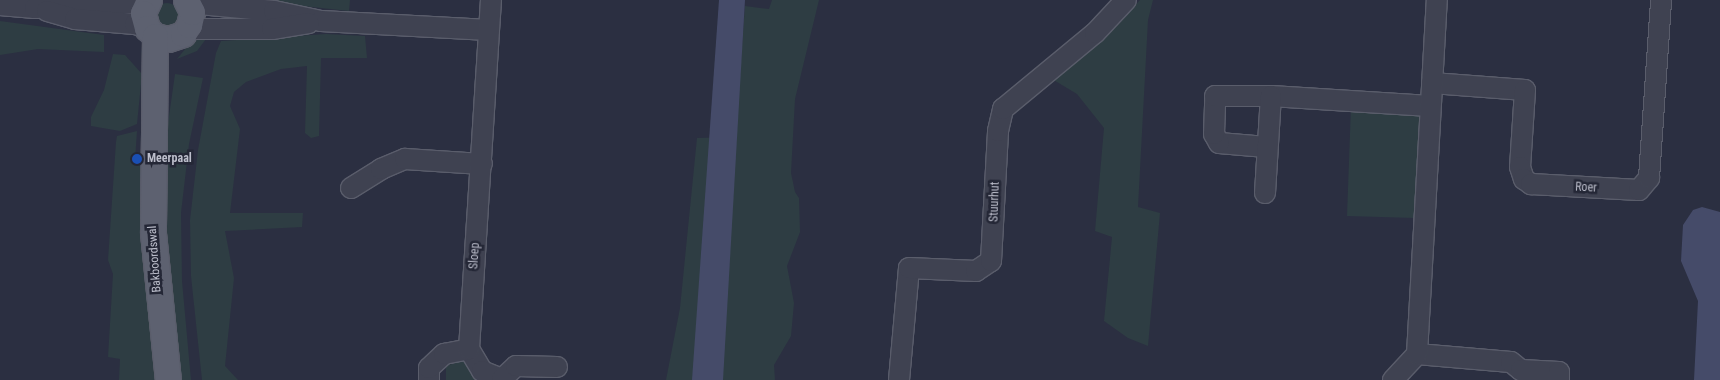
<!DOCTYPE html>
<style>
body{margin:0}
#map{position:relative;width:1720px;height:380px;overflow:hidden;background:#2b2f41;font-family:"Roboto Condensed",sans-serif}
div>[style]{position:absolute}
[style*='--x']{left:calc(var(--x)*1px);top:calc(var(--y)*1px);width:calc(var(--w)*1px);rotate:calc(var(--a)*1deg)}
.green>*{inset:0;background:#2e3d43}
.round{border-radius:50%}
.water>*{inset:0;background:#454b69}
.roads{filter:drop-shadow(1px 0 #5a5d6b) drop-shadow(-1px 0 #5a5d6b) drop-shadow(0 1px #5a5d6b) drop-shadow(0 -1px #5a5d6b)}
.minor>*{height:20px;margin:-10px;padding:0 10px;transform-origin:10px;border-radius:10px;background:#3f4251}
.major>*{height:25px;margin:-12.5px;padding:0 12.5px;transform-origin:12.5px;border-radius:12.5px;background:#5d6170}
.dots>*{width:14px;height:14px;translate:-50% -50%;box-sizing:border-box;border:2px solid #242736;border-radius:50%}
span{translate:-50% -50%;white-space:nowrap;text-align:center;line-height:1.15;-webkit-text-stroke:5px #242736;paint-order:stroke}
.poi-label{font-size:12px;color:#bcbecb;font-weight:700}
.left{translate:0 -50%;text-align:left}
.street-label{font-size:12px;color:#bcbecb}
</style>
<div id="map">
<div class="green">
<i style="clip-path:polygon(247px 0,350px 0,349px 11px)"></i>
<i style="clip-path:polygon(772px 0,819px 0,795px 99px,791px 173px,795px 192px,799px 198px,800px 232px,787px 266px,794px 303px,791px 336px,774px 365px,775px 380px,666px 380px,680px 308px,697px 138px,735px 137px,745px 6px,769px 9px)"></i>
<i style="clip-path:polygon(1140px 0,1153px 0,1148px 20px,1138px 207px,1160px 213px,1148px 346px,1128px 338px,1104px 321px,1112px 237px,1095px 231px,1104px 128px,1077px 94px,1052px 79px,1118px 25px)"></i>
<i class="round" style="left:155px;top:3px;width:24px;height:24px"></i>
<i style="clip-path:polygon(0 21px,104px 35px,104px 52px,38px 49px,0 55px)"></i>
<i style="clip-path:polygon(326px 34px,365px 36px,367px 58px,321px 58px,319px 136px,311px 138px,305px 133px,307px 66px,281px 69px,246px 82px,234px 92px,230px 106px,240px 129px,230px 213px,303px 213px,302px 227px,225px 231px,234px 278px,225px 366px,238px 380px,202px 380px,191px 276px,190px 220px,198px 150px,216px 53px,221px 41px)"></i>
<i style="clip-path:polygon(209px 35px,197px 51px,177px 59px,190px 43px)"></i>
<i style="clip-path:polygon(113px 54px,125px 55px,142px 74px,137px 124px,120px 131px,91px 126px,91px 117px,104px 90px)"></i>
<i style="clip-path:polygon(175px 74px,203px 78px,189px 144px,181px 213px,182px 281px,191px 380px,176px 380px,163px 236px,166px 137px)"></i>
<i style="clip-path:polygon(1351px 106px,1411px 109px,1420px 117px,1414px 218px,1347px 216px)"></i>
<i style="clip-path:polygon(137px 131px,135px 160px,140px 161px,144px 190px,160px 380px,119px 380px,120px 359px,108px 357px,113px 274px,108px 260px,116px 142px,117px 136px)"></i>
<i style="clip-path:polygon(464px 360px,479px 380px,446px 380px,446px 366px)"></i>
</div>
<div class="water">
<i style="clip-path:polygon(719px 0,745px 0,723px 380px,692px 380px)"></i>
<i style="clip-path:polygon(1702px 207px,1720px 212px,1720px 380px,1694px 380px,1698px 301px,1681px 261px,1683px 225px,1693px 210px)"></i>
</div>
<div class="roads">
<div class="minor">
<i style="--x:189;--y:3;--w:85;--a:5.4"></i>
<i style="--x:274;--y:11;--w:48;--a:12"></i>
<i style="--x:321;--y:21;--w:168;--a:3.1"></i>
<i style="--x:0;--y:5;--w:35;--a:5"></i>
<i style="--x:35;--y:8;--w:112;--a:-3.1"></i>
<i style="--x:47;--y:11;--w:29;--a:16"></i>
<i style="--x:75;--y:19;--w:60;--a:4.8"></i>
<i style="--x:135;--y:24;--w:13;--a:18"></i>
<i style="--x:187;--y:29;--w:85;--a:0"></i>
<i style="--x:272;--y:29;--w:37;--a:-9"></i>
<i style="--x:1432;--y:83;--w:93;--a:4.3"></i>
<i style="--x:1525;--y:90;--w:77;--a:93.7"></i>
<i style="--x:1520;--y:167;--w:13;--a:72"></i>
<i style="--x:1524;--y:179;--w:9;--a:36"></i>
<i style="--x:1531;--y:184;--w:108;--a:3.2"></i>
<i style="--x:1639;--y:190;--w:16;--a:-50"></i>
<i style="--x:1649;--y:178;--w:178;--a:-86.1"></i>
<i style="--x:1266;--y:147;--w:47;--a:-175.1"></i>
<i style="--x:1219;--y:143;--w:10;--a:-119"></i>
<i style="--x:1214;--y:134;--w:38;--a:-88"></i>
<i style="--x:1215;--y:96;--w:56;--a:0"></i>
<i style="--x:1271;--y:96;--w:159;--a:3.6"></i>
<i style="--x:351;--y:188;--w:36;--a:-32"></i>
<i style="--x:381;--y:169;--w:26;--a:-23"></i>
<i style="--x:405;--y:159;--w:77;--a:3.7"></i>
<i style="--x:1265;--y:193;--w:97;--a:-86.5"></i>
<i style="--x:469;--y:349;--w:26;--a:59"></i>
<i style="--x:482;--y:371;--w:22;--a:22"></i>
<i style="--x:502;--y:379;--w:19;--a:-43"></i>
<i style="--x:516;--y:366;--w:41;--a:1.4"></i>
<i style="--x:1417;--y:354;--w:94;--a:4.9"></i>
<i style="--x:1511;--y:362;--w:13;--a:39"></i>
<i style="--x:1521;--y:370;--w:38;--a:3"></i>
<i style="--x:1559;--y:372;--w:8;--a:90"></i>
<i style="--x:429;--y:380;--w:12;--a:-90"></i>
<i style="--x:429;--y:368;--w:21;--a:-43"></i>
<i style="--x:444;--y:354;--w:25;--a:-11"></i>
<i style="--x:469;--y:349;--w:350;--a:-86.4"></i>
<i style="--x:899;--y:380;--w:112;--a:-84.9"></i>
<i style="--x:909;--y:268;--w:67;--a:2.6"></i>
<i style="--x:976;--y:271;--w:18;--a:-34"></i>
<i style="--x:991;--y:261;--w:130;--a:-86.9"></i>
<i style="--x:998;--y:131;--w:23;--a:-77"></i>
<i style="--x:1003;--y:109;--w:119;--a:-39.6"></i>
<i style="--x:1095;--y:33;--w:45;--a:-46.8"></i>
<i style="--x:1393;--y:380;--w:35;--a:-47"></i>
<i style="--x:1417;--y:354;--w:355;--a:-86.8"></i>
</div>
<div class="major">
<i style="--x:149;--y:0;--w:14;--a:115"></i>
<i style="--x:143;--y:13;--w:16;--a:75"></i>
<i style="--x:147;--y:28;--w:11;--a:45"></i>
<i style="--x:155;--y:36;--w:13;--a:13"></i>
<i style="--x:168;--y:39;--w:16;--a:-18"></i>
<i style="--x:183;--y:34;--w:11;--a:-56"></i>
<i style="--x:189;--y:25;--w:13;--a:-77"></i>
<i style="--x:192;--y:12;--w:13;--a:-117"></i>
<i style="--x:155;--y:36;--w:197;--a:90.6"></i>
<i style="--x:153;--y:233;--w:148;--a:84.2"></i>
</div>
</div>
<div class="dots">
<i style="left:137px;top:159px;background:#1a4fb4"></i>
</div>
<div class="poi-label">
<span class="left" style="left:147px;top:159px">Meerpaal</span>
</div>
<div class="street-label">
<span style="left:1586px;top:188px;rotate:3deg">Roer</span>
<span style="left:995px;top:202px;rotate:-88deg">Stuurhut</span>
<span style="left:475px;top:256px;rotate:-86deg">Sloep</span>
<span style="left:155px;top:259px;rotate:-94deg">Bakboordswal</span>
</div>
</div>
